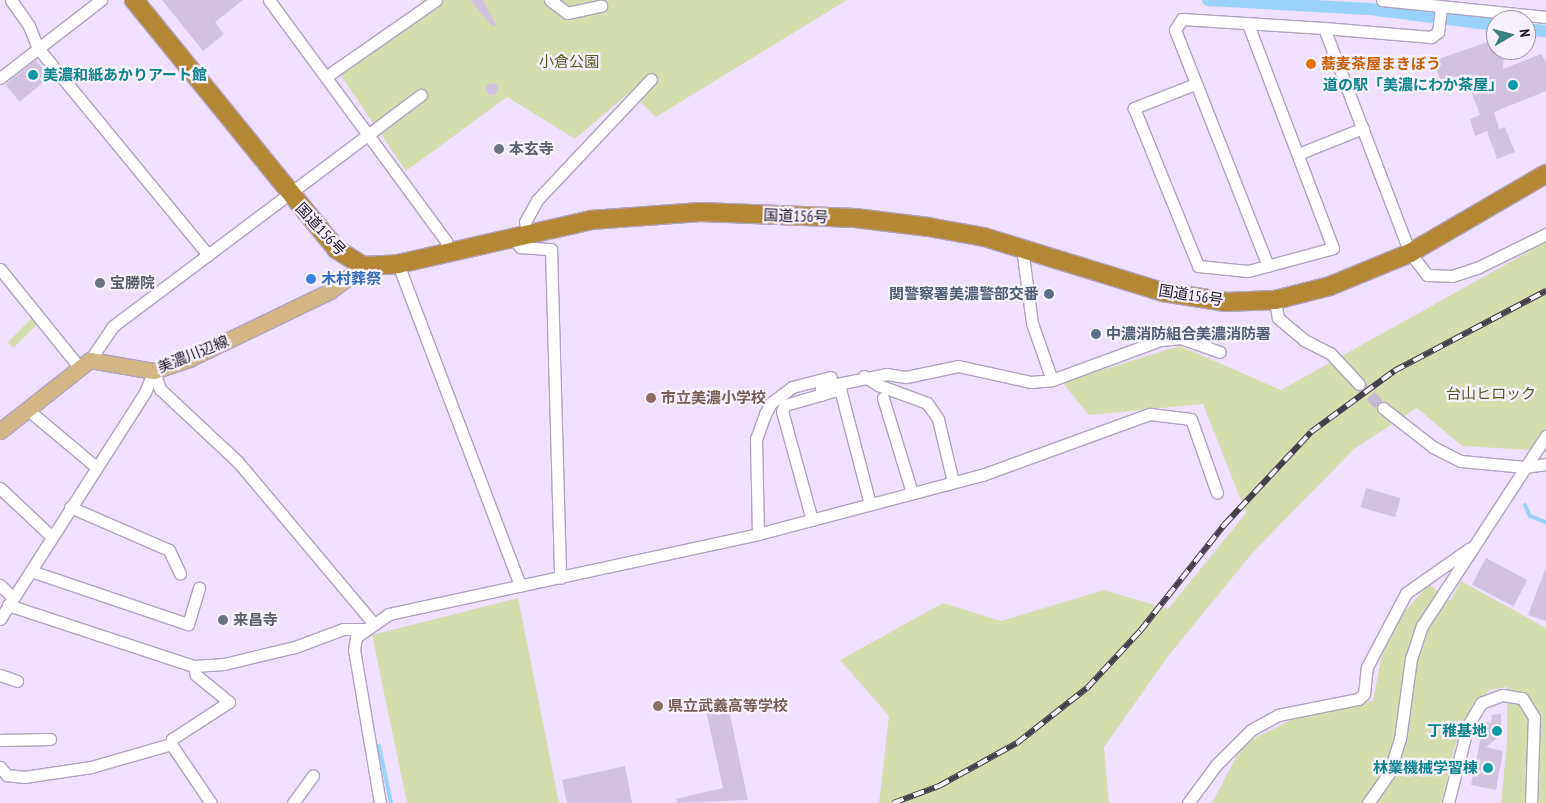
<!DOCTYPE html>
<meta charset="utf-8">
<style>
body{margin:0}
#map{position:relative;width:1546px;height:803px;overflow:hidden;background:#eee0fe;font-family:"PT Sans Narrow","Noto Sans JP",sans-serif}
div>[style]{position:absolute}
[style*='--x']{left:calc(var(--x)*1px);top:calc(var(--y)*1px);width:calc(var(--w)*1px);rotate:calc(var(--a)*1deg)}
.green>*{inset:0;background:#d4ddae;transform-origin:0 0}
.stream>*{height:4px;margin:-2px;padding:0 2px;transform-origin:2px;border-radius:2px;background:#9bd2fc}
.canal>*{height:12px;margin:-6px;padding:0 6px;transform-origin:6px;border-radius:6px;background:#9bd2fc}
.building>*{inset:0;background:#d1c3e0;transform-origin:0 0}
.round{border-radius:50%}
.minor-tunnel>*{height:11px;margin-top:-5.5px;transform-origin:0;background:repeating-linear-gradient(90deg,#c4b8d2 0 11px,transparent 0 16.5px)}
.roads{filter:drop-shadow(1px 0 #b0a3c0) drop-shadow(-1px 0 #b0a3c0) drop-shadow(0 1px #b0a3c0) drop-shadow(0 -1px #b0a3c0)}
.minor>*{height:11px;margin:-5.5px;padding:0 5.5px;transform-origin:5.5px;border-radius:5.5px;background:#fff}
.major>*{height:15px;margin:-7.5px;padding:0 7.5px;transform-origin:7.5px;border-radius:7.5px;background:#d1b785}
.highway>*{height:18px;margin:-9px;padding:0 9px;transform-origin:9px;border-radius:9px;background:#b38734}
.rail>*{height:5.5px;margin-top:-2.75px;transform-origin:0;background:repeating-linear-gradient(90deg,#f7f1fe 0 11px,#453e4d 0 22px);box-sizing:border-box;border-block:1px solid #453e4d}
.dots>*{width:14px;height:14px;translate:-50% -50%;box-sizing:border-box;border:2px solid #f7f1fe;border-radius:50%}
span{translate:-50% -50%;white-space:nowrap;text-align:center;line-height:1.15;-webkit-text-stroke:4.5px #f7f1fe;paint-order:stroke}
.park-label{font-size:15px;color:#545d1b}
.food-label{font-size:15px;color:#c56008;font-weight:700}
.left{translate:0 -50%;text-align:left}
.culture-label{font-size:15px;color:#0d838f;font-weight:700}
.right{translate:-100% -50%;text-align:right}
.worship-label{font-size:15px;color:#5b616d;font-weight:700}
.street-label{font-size:15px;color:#1d1823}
.shop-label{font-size:15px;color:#366cbe;font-weight:700}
.service-label{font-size:15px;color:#4e5e75;font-weight:700}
.education-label{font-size:15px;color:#785e54;font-weight:700}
.north{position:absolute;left:1486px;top:10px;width:50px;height:50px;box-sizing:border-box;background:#f7f1fe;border:1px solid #a09aa6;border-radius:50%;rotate:82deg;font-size:14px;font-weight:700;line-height:20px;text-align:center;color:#1d1823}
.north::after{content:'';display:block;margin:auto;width:18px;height:22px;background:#388181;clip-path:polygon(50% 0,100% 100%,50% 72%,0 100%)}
</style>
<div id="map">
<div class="green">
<i style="clip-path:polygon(421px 0,847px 0,656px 117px,630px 92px,575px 139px,507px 97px,406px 171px,339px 73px,424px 7px)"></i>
<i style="clip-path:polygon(1546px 242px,1546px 451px,1462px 446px,1417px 408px,1354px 449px,1254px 551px,1169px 655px,1104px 747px,1109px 803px,879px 803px,889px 716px,840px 660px,943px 603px,1001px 621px,1104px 590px,1168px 609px,1246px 513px,1203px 404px,1089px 415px,1062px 382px,1180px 346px,1281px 390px)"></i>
<i style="left:33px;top:317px;width:8px;height:36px;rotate:45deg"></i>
<i style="clip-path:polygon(1461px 581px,1546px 628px,1546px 803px,1501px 803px,1507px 742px,1507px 687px,1489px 690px,1456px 743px,1441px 803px,1212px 803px,1243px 744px,1309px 711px,1373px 701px,1381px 659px,1397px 620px,1429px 584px,1450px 601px)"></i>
<i style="clip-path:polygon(518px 598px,559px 803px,407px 803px,372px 635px)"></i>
</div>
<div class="stream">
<i style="--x:1525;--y:505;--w:12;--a:66"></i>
<i style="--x:1530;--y:516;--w:17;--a:21"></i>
<i style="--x:379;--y:746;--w:58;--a:78.1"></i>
</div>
<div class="canal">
<i style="--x:1208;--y:0;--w:161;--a:3.2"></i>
<i style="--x:1369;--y:9;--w:128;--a:7.2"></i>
<i style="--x:1526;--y:29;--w:20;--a:6"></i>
</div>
<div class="building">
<i style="clip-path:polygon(162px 0,243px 0,215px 22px,224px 34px,203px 51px)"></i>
<i style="clip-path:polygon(470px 0,483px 0,496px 25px,493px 27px)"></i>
<i style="clip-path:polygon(1496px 39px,1496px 50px,1504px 50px,1503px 69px,1541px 54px,1546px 62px,1546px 91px,1494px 112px,1499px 129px,1505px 127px,1515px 152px,1497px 159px,1487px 131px,1475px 136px,1470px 119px,1480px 115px,1465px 75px,1442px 84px,1433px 61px)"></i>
<i style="left:36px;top:60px;width:22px;height:39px;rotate:51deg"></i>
<i class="round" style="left:486px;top:83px;width:12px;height:12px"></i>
<i style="left:1366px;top:488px;width:36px;height:20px;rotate:16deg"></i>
<i style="left:1486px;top:558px;width:47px;height:30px;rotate:28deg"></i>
<i style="clip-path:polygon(1545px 570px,1546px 571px,1546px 621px,1528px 615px)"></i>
<i style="clip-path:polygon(727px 701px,748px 800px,677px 803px,676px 799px,723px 788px,705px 706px)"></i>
<i style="clip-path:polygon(1501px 714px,1501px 735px,1486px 747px,1503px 751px,1496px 790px,1471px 785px,1484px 722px,1491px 723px,1492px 715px)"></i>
<i style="clip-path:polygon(625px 766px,632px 803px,567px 803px,562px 780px)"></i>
</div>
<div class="minor-tunnel">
<i style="--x:1359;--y:384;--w:34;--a:45"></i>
</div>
<div class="roads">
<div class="minor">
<i style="--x:11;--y:0;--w:32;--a:55"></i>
<i style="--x:29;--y:26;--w:24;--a:68"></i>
<i style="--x:38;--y:48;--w:268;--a:50.6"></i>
<i style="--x:269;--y:0;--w:299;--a:53.7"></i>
<i style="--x:446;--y:241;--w:9;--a:77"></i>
<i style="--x:550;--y:0;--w:21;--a:37"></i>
<i style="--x:567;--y:13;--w:35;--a:-12"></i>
<i style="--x:1382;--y:0;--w:165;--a:5.9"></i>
<i style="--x:1441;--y:8;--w:24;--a:97"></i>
<i style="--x:1438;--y:32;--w:9;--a:144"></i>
<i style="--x:1431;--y:37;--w:107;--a:-175.2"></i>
<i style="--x:1324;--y:28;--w:241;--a:69.1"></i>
<i style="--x:1410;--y:253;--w:28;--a:52"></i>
<i style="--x:1427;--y:275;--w:25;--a:2"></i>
<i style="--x:1452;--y:276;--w:28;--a:-18"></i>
<i style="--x:1479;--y:267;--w:75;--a:-26.2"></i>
<i style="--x:327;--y:76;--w:133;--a:-34.9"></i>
<i style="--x:0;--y:78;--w:128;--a:-37.7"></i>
<i style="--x:1195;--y:84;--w:66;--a:158.5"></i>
<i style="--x:1134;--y:108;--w:170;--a:67.9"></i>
<i style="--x:1198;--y:266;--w:50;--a:5.7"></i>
<i style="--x:1248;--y:271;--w:88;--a:-15.1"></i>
<i style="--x:1333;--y:248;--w:240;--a:-110.8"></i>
<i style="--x:1298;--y:154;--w:70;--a:-21.8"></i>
<i style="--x:528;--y:233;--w:11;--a:-105"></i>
<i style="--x:525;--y:222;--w:25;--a:-61"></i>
<i style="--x:537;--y:200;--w:166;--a:-46.7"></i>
<i style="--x:512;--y:236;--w:14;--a:54"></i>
<i style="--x:520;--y:247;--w:31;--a:4"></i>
<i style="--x:551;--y:249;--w:329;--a:88.4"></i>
<i style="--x:1022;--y:248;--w:76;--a:82.4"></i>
<i style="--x:1032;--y:323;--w:60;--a:70.7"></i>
<i style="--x:398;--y:264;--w:344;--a:69.2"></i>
<i style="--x:1268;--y:266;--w:254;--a:-111.5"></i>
<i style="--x:1175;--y:30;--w:13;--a:-58"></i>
<i style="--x:1182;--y:19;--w:142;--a:3.6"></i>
<i style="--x:0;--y:269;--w:126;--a:51.1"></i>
<i style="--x:1275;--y:300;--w:18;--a:81"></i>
<i style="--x:1278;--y:318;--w:34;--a:40"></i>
<i style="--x:1304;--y:340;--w:30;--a:27"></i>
<i style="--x:1331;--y:354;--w:41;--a:47"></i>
<i style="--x:90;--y:360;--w:41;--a:-55.9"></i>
<i style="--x:113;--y:326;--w:385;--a:-36.9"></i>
<i style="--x:154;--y:371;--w:19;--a:72"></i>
<i style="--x:160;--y:389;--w:107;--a:43.1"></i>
<i style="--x:238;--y:462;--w:210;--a:50"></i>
<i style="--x:864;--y:376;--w:17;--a:33"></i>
<i style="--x:878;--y:385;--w:52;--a:20.2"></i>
<i style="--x:927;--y:403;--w:19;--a:55"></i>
<i style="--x:938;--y:419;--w:65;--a:76.6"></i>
<i style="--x:821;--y:395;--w:7;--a:-90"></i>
<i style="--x:821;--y:388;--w:16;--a:-14"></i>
<i style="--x:837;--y:384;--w:50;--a:-11.5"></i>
<i style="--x:886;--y:374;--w:20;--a:9"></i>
<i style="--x:906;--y:377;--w:53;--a:-11.9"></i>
<i style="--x:958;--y:366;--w:75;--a:12.4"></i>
<i style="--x:1031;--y:382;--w:21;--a:-5"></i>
<i style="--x:1052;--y:380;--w:116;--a:-20.2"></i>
<i style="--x:1161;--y:340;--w:20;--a:-6"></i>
<i style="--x:1181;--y:338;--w:41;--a:19.7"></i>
<i style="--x:883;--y:398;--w:99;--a:73"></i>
<i style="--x:1383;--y:408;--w:63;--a:38"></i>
<i style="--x:1433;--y:447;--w:31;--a:27"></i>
<i style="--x:1461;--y:461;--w:64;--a:5.4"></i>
<i style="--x:1525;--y:467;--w:21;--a:-8"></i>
<i style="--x:27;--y:409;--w:90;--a:40"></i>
<i style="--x:0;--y:488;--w:71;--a:43.3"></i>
<i style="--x:70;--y:507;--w:108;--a:23.5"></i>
<i style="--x:169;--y:550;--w:26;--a:65"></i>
<i style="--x:812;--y:520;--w:113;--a:-105.4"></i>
<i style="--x:782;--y:411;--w:7;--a:-63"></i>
<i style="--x:785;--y:405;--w:57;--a:-16.2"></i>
<i style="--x:840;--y:389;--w:119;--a:75.4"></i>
<i style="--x:758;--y:534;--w:95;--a:-91.2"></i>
<i style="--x:756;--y:439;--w:27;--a:-70"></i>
<i style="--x:765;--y:414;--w:13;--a:-61"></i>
<i style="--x:771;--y:403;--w:26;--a:-37"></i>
<i style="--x:792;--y:387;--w:40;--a:-14.4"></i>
<i style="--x:31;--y:571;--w:166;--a:18.7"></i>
<i style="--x:188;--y:624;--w:38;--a:-73"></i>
<i style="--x:0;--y:585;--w:18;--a:45"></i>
<i style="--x:8;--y:605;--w:196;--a:18.2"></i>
<i style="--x:194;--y:666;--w:30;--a:-4"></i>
<i style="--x:224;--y:664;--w:73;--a:-13.5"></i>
<i style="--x:295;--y:647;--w:51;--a:-20.6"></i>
<i style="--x:343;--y:629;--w:22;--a:0"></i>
<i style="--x:0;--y:619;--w:269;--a:-57.4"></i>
<i style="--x:145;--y:392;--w:23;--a:-67"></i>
<i style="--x:0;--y:675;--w:18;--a:19"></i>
<i style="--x:0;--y:740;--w:50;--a:-1.1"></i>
<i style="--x:171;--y:744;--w:5;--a:-79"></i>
<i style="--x:172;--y:739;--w:68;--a:-33"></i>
<i style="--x:229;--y:702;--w:43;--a:-140.7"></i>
<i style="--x:196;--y:675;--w:9;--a:-103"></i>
<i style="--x:171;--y:744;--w:71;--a:55.9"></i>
<i style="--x:0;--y:767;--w:11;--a:49"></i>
<i style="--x:7;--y:775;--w:17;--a:7"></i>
<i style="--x:24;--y:777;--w:68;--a:-8.5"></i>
<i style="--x:91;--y:767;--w:83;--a:-16"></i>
<i style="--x:293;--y:803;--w:34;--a:-54"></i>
<i style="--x:380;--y:803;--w:155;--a:-99.6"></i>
<i style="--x:354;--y:650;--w:13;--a:-81"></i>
<i style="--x:356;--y:637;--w:40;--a:-34.9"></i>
<i style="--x:389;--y:614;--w:378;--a:-12.2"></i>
<i style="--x:758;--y:534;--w:232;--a:-14.8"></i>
<i style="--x:982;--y:475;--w:179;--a:-20"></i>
<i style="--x:1150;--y:414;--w:41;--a:7"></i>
<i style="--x:1191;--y:419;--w:78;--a:70.6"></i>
<i style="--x:1188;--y:803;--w:47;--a:-53.6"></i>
<i style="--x:1216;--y:765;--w:49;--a:-45"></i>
<i style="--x:1251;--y:730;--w:31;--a:-29"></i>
<i style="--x:1278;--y:715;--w:82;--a:-11.3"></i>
<i style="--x:1358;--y:699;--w:8;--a:-40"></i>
<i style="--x:1364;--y:694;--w:27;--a:-84"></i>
<i style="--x:1367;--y:667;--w:84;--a:-62.2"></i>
<i style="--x:1406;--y:593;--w:78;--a:-35.1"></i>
<i style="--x:1368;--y:803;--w:39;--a:-55"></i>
<i style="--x:1390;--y:771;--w:34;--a:-73"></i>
<i style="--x:1400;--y:739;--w:81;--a:-82.2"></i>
<i style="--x:1411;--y:659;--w:35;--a:-72"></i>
<i style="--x:1422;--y:626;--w:227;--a:-56.9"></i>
<i style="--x:1448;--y:803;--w:81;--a:-75.6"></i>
<i style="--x:1468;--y:725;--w:26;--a:-59"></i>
<i style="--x:1481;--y:703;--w:22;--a:-21"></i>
<i style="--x:1502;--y:695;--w:20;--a:9"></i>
<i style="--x:1522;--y:698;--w:22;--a:58"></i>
<i style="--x:1534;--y:717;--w:86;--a:92"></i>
</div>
<div class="major">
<i style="--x:0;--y:431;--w:115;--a:-38.3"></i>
<i style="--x:90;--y:360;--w:65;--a:9.8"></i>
<i style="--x:154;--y:371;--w:39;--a:-19"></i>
<i style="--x:191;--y:358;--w:154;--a:-25.7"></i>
<i style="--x:330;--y:291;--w:41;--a:-37.1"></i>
</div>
<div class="highway">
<i style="--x:134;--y:0;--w:321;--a:50.9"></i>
<i style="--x:336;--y:249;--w:32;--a:32"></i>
<i style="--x:363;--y:266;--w:35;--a:-3"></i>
<i style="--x:398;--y:264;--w:198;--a:-12.8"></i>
<i style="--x:591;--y:220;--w:110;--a:-4.2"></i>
<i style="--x:701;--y:212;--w:154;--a:2.2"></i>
<i style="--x:855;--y:218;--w:74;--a:7"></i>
<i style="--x:928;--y:227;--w:57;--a:10.1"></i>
<i style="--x:984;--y:237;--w:187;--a:17.1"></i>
<i style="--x:1163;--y:292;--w:64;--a:9"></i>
<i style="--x:1226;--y:302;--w:49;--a:-2.3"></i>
<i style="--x:1275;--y:300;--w:57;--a:-14.3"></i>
<i style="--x:1330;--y:286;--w:87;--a:-22.4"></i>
<i style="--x:1410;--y:253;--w:157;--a:-30.2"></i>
</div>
</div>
<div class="rail">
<i style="--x:893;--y:803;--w:49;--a:-20.3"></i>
<i style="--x:939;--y:786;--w:89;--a:-28.9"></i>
<i style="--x:1017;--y:743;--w:89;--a:-38.2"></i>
<i style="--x:1087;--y:688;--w:78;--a:-47.1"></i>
<i style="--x:1140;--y:631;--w:135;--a:-51.6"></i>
<i style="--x:1224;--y:525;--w:127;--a:-46.9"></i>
<i style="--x:1311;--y:432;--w:103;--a:-36.3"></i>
<i style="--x:1394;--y:371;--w:172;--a:-27.8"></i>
</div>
<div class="dots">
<i style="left:1311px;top:64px;background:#e8710a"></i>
<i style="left:33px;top:75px;background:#0f9aa8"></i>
<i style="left:1513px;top:85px;background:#0f9aa8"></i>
<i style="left:499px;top:149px;background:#6b7280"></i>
<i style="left:311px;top:279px;background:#3f7fe0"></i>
<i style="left:100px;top:283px;background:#6b7280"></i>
<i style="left:1049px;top:294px;background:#5c6f8a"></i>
<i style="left:1096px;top:334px;background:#5c6f8a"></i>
<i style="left:651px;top:398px;background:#8d6e63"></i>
<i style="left:223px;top:620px;background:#6b7280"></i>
<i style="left:658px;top:706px;background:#8d6e63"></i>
<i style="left:1497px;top:731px;background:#0f9aa8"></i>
<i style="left:1488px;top:768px;background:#0f9aa8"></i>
</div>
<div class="park-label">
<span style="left:569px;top:62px">小倉公園</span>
<span style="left:1491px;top:394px">台山ヒロック</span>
</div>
<div class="food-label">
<span class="left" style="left:1321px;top:64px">蕎麦茶屋まきぼう</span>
</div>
<div class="culture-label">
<span class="left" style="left:43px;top:75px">美濃和紙あかりアート館</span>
<span class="right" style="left:1503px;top:85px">道の駅「美濃にわか茶屋」</span>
<span class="right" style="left:1487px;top:731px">丁稚基地</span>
<span class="right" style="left:1478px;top:768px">林業機械学習棟</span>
</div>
<div class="worship-label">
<span class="left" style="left:509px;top:149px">本玄寺</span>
<span class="left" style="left:110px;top:283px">宝勝院</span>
<span class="left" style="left:233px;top:620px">来昌寺</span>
</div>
<div class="street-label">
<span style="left:796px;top:216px;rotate:2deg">国道156号</span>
<span style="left:321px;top:229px;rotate:47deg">国道156号</span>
<span style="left:1191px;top:295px;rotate:9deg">国道156号</span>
<span style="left:193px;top:354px;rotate:-22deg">美濃川辺線</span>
</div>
<div class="shop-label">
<span class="left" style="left:321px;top:279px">木村葬祭</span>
</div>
<div class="service-label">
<span class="right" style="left:1039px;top:294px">関警察署美濃警部交番</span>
<span class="left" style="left:1106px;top:334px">中濃消防組合美濃消防署</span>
</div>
<div class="education-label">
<span class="left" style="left:661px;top:398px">市立美濃小学校</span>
<span class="left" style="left:668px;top:706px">県立武義高等学校</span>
</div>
<div class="north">N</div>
</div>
